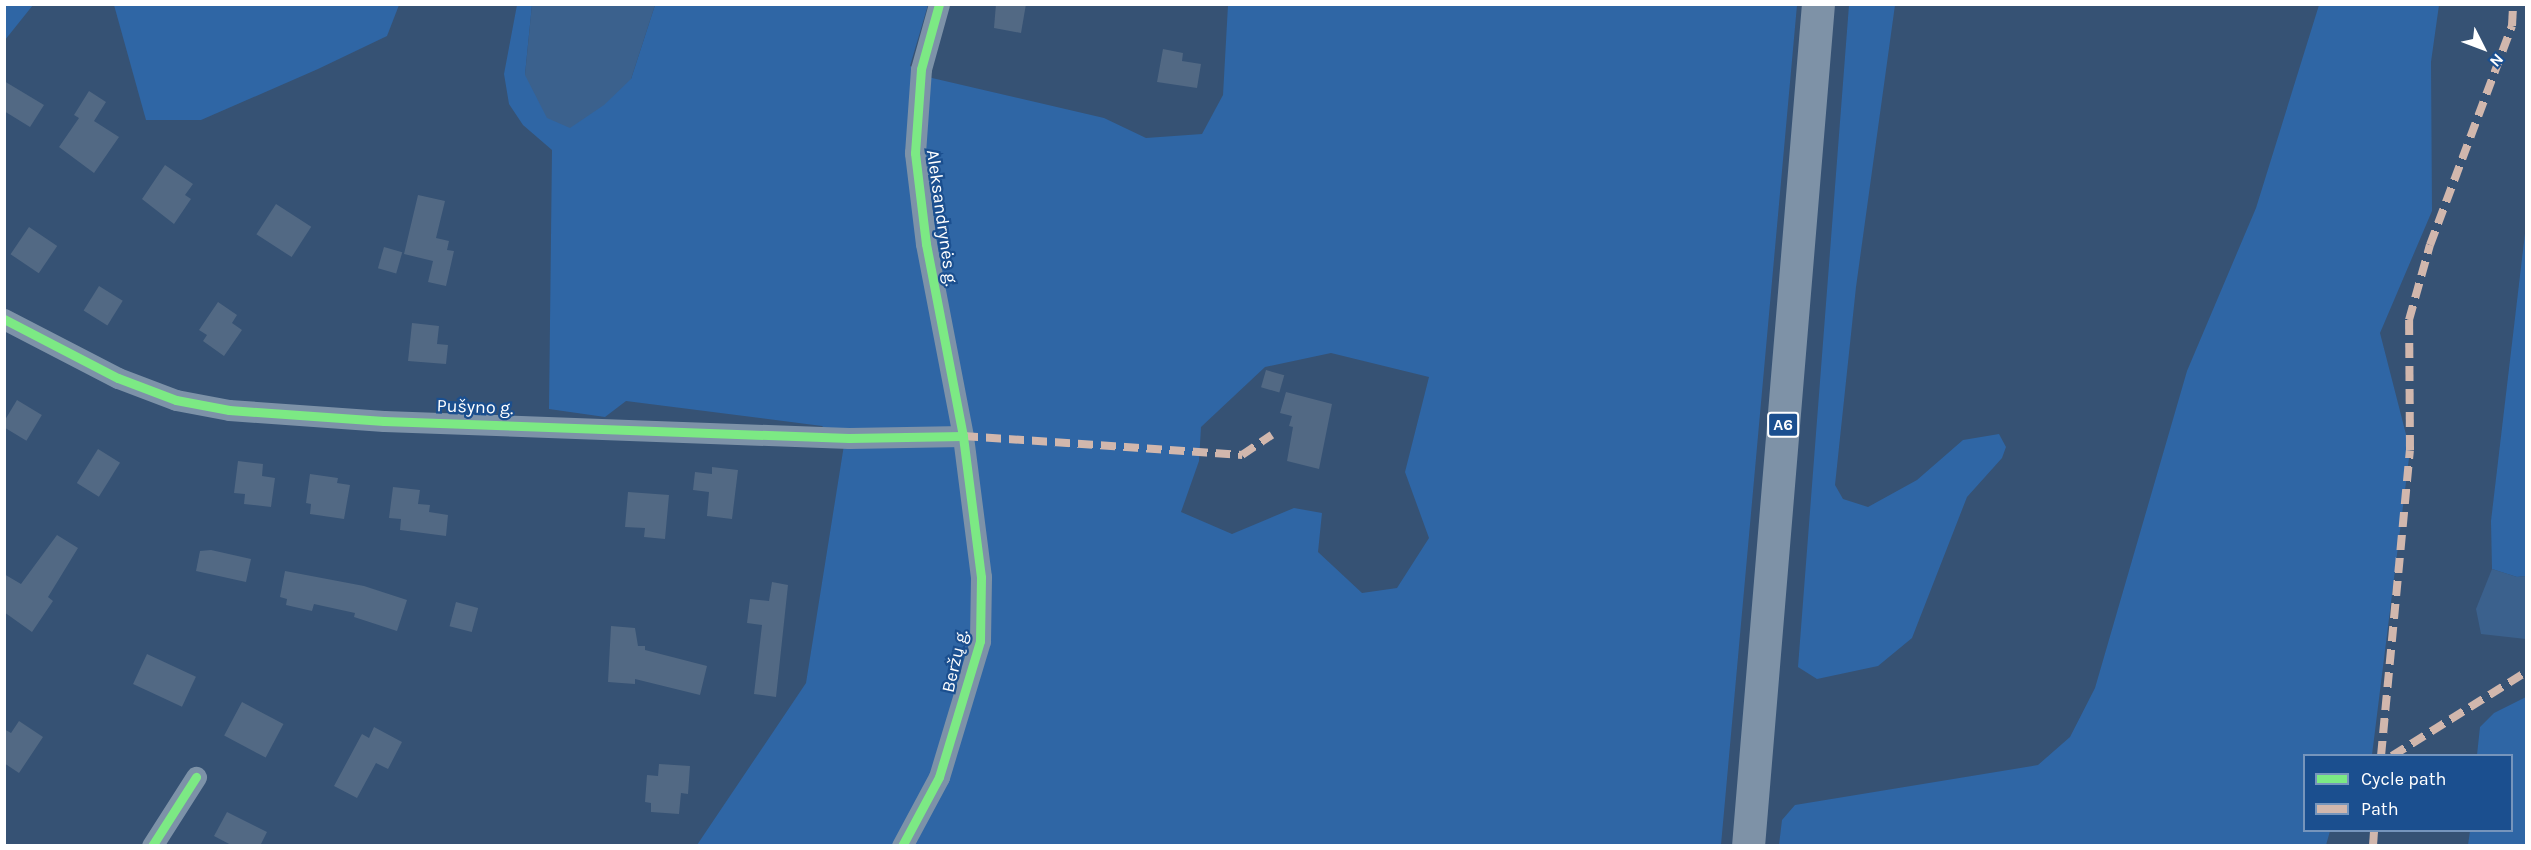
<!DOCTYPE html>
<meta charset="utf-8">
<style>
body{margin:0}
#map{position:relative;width:2531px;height:850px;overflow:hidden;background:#365274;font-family:Karla,sans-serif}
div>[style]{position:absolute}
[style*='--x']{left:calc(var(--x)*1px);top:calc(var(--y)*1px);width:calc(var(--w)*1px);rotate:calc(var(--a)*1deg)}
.green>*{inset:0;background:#2f66a5}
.water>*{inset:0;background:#3b618d}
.building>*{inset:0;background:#526984;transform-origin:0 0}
.street>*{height:21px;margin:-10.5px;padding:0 10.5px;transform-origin:10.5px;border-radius:10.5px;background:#7d92a8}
.highway>*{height:33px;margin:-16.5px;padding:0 16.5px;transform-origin:16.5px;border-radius:16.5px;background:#7e92a7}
.quiet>*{height:8px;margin-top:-4px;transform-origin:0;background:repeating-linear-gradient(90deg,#d1b7ad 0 15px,transparent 0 23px)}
.cycleway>*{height:9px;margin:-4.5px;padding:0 4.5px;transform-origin:4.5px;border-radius:4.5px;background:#7ce984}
span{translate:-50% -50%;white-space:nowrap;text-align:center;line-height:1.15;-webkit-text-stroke:4.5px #1b4f8f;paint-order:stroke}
.shield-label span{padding:2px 4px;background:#1b4f8f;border:2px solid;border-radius:4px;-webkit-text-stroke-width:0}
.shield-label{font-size:16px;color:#fff;font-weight:700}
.street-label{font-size:18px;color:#fff}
.frame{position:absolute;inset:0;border:6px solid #fff;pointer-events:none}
.legend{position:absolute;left:2303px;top:754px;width:210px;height:78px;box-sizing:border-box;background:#1b4f8f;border:2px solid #7695bc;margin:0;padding:8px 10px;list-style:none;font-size:18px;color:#fff}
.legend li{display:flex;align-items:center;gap:12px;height:30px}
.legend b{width:30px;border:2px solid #7695bc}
.north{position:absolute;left:2453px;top:18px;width:60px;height:60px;-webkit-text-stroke:4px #1b4f8f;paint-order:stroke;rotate:132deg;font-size:16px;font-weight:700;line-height:24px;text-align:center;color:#fff}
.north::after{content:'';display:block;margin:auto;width:21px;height:27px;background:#fff;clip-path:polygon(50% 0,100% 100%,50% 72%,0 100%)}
</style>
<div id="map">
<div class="green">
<i style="clip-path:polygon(4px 5px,33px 5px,5px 40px,4px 40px)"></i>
<i style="clip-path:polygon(114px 5px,399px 4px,399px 5px,387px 36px,318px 69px,201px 120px,146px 120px)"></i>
<i style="clip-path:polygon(evenodd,517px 5px,532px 5px,525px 75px,631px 79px,655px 5px,928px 5px,910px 66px,932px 78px,1104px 118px,1146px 138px,1202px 134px,1223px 95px,1228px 5px,1797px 5px,1721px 845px,697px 845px,806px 683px,844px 445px,822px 426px,626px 401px,605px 417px,549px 409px,552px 150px,523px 125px,509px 104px,504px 74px,517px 5px,1331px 353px,1429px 377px,1405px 472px,1429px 538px,1397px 588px,1362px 593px,1318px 552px,1322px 513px,1294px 508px,1232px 534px,1181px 512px,1199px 461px,1201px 427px,1265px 367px,1331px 353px)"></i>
<i style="clip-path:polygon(1849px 5px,1895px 5px,1856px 287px,1835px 485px,1843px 499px,1868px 507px,1917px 480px,1963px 440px,1999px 434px,2006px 447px,2002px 458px,1967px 497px,1912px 638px,1878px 666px,1817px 679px,1798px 667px)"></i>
<i style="clip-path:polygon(2319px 5px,2439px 5px,2431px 62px,2432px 211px,2380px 333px,2410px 450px,2372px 755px,2304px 756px,2304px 830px,2330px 831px,2326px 845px,1779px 845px,1782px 820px,1795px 805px,2038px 765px,2070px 737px,2095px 688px,2187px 371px,2256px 208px)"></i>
<i style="clip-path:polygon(2526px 225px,2526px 576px,2517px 577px,2492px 569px,2491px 521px)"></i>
<i style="clip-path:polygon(2526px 697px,2526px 845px,2468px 845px,2470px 831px,2512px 830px,2512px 756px,2477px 755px,2480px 727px,2494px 713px)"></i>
</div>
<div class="water">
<i style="clip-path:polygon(532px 5px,655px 5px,631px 79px,604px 105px,570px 128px,547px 118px,525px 75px)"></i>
<i style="clip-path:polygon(2492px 569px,2517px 577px,2526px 576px,2526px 639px,2481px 634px,2476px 609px)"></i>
</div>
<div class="building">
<i style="clip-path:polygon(996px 4px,1026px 4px,1021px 33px,994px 28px)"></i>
<i style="clip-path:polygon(1163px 49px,1183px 53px,1182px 61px,1201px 64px,1197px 88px,1157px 82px)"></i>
<i style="clip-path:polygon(4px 81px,44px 105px,30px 127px,4px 111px)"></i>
<i style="clip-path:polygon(89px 91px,106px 102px,94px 121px,119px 137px,94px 173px,59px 147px,79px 118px,74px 115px)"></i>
<i style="clip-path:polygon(165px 165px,193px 184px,185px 195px,191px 199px,174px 224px,142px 199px)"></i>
<i style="clip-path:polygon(418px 195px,445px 201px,436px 238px,449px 241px,447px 250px,454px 251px,446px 286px,428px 282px,433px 261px,404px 254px)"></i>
<i style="left:276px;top:204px;width:42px;height:36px;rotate:33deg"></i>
<i style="left:29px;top:227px;width:34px;height:33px;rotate:34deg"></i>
<i style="left:384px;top:247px;width:19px;height:22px;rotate:16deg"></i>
<i style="left:99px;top:286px;width:28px;height:29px;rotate:32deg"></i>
<i style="clip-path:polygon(218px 302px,237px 315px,232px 323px,242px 330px,224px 356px,203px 341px,207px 335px,199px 330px)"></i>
<i style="clip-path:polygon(412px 323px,439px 326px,437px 344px,448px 345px,446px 364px,408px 361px)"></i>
<i style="left:1266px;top:370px;width:19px;height:18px;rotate:16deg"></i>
<i style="clip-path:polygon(1286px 392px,1332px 404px,1319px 469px,1287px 461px,1293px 427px,1289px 426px,1292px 416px,1280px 413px)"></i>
<i style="left:17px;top:400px;width:29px;height:30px;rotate:31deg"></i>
<i style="left:98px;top:449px;width:26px;height:40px;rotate:32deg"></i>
<i style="clip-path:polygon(238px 461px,263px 464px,262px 476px,275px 478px,271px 507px,244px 504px,245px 494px,234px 493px)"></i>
<i style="clip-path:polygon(712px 467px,738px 470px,732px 519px,707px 516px,709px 492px,693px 490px,695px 472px,712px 474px)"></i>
<i style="clip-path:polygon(310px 474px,338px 478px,337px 483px,350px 485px,344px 519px,310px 514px,311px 504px,306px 503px)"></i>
<i style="clip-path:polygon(393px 487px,420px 490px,418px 504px,430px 505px,429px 512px,448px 515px,446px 536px,400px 530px,401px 519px,389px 518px)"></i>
<i style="clip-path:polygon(628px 492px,669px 495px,665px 539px,644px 537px,645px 528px,625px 527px)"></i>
<i style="clip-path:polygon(57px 535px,78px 548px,48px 597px,53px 601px,32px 632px,4px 612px,4px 574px,21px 584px)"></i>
<i style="clip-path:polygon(211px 550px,251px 559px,246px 582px,196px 571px,200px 551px)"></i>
<i style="clip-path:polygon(285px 571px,364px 586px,407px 600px,397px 631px,354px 617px,355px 613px,314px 604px,312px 611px,286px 605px,287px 599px,280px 597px)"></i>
<i style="clip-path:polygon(772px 582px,788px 585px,776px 697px,754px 694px,762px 625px,747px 623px,750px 599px,769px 601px)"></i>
<i style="left:456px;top:602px;width:23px;height:25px;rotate:15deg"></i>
<i style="clip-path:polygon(611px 626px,635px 628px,638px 646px,645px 646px,645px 650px,707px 666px,700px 695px,635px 679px,635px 684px,608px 682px)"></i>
<i style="left:147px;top:654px;width:54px;height:33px;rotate:25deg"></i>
<i style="left:242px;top:702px;width:47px;height:38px;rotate:28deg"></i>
<i style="clip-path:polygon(19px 721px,43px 737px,19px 773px,4px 763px,4px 729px,11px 733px)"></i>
<i style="clip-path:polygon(374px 727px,402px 742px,388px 769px,376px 763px,357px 798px,334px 786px,362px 734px,369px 738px)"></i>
<i style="clip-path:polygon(659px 764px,690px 766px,688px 794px,681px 793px,679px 814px,651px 812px,651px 803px,645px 802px,647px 775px,658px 776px)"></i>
<i style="clip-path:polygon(227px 812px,267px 832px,260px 846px,233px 846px,214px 836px)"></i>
</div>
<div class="street">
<i style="--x:4;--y:319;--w:128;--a:27.4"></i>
<i style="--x:118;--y:378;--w:62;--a:20.8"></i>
<i style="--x:176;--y:400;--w:54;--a:10.7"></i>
<i style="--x:229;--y:410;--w:155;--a:4.1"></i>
<i style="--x:384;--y:421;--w:465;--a:2.1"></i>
<i style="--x:849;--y:438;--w:114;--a:-1"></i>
<i style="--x:152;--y:846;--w:82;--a:-57.5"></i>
<i style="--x:902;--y:846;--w:78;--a:-61.8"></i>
<i style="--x:939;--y:777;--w:142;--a:-73.2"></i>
<i style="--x:980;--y:641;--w:64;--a:-89.1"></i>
<i style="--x:981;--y:577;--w:142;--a:-97.3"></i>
<i style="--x:963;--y:436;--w:196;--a:-100.9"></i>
<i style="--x:926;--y:244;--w:92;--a:-96.9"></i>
<i style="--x:915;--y:153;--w:84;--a:-85.9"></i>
<i style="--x:921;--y:69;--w:67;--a:-74.5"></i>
</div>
<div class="highway">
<i style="--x:1748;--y:846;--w:845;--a:-85.25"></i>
</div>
<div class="quiet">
<i style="--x:963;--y:436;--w:280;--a:3.9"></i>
<i style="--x:1242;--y:455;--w:36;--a:-34"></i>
<i style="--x:2381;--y:756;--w:307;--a:-84.6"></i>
<i style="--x:2410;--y:450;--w:130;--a:-90.4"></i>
<i style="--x:2409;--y:320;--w:78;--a:-74.4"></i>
<i style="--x:2430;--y:245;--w:234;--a:-69.5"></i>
<i style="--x:2512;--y:26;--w:22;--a:-87"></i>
<i style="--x:2392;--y:756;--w:158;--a:-32.1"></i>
<i style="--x:2373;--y:846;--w:16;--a:-86"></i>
</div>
<div class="cycleway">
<i style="--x:4;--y:319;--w:128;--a:27.4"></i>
<i style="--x:118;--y:378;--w:62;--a:20.8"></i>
<i style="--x:176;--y:400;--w:54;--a:10.7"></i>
<i style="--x:229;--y:410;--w:155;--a:4.1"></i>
<i style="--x:384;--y:421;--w:465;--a:2.1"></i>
<i style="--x:849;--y:438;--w:114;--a:-1"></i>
<i style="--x:152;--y:846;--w:82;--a:-57.5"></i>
<i style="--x:902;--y:846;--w:78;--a:-61.8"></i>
<i style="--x:939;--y:777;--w:142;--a:-73.2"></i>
<i style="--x:980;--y:641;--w:64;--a:-89.1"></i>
<i style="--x:981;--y:577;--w:142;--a:-97.3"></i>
<i style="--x:963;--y:436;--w:196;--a:-100.9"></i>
<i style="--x:926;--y:244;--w:92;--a:-96.9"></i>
<i style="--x:915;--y:153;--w:84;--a:-85.9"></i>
<i style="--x:921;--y:69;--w:67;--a:-74.5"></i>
</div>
<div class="shield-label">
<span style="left:1783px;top:425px">A6</span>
</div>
<div class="street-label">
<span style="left:942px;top:218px;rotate:82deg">Aleksandrynės g.</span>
<span style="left:475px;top:407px;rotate:2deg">Pušyno g.</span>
<span style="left:955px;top:661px;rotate:-77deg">Beržų g.</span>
</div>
<div class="frame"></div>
<ul class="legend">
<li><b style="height:8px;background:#7ce984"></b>Cycle path</li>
<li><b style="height:8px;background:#d1b7ad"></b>Path</li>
</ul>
<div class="north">N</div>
</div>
